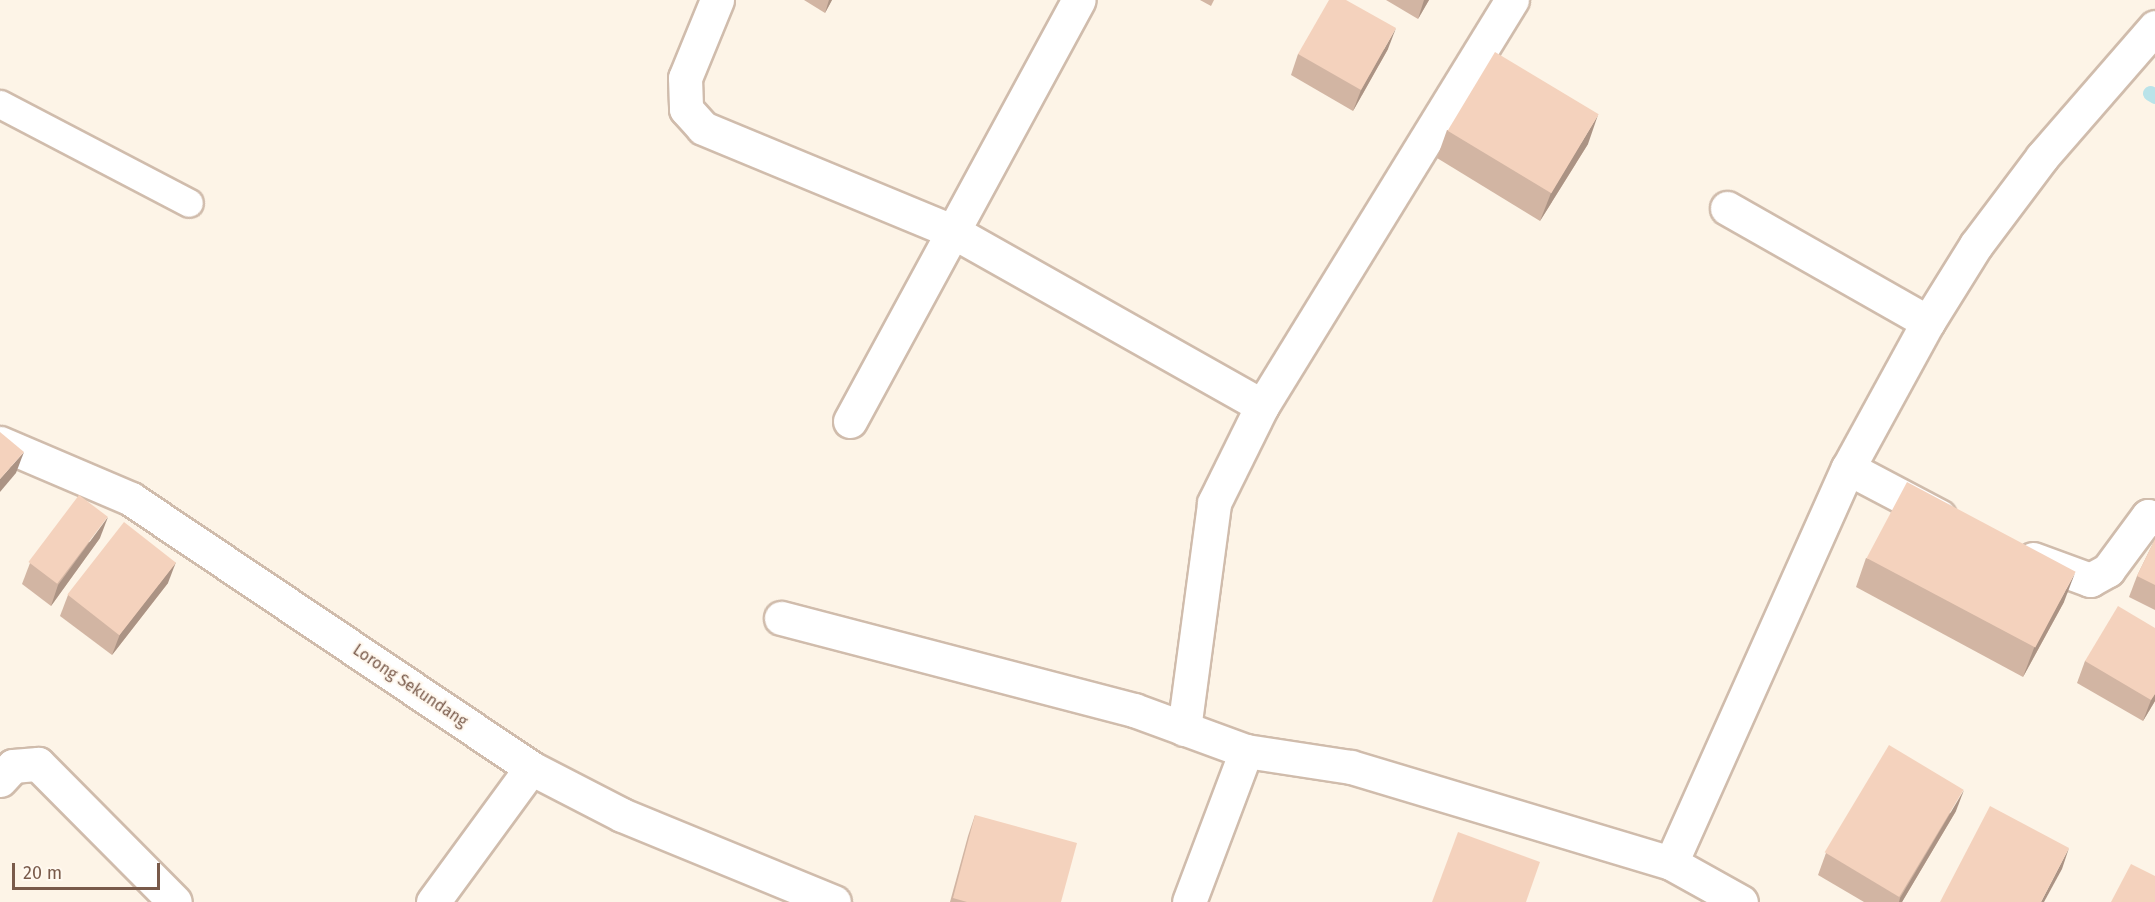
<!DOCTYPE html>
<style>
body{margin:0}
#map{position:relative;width:2155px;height:902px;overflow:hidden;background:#fdf4e7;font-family:"Fira Sans",sans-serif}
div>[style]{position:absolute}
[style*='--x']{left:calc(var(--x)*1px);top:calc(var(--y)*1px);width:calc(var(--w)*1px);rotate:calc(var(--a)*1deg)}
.stream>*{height:15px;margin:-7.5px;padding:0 7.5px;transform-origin:7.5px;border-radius:7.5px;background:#bae3e9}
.roads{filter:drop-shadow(2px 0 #d0bcac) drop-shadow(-2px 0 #d0bcac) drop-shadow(0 2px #d0bcac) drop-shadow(0 -2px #d0bcac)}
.service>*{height:27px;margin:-13.5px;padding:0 13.5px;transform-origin:13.5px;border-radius:13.5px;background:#fff}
.minor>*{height:33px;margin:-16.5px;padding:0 16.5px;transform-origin:16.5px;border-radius:16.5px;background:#fff}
.wall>*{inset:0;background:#d2b5a3}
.shaded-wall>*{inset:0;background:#ab9384}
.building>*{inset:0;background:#f4d2bd;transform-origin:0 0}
span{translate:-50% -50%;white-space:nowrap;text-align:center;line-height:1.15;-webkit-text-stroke:4.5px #fff8ef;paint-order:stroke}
.street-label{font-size:16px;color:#795a4a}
.scale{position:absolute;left:12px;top:863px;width:148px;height:27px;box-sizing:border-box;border:3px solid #795a4a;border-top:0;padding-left:8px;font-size:18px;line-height:21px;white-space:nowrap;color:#795a4a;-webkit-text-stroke:4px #fff8ef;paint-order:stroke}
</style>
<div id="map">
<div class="stream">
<i style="--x:2150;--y:93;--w:6;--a:31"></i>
</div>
<div class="roads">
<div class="service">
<i style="--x:0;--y:104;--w:213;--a:27.6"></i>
</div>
<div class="minor">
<i style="--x:717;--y:0;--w:84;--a:112.3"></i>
<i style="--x:685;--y:78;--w:31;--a:88"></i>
<i style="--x:686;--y:109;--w:25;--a:48"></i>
<i style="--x:703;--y:128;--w:269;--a:22.5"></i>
<i style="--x:952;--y:231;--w:356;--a:29.4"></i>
<i style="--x:1727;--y:208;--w:231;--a:29.6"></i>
<i style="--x:850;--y:421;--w:479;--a:-61.5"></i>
<i style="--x:0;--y:443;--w:142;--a:23.1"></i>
<i style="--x:131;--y:499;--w:482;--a:33.9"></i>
<i style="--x:531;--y:768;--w:102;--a:27.3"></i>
<i style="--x:622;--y:815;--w:229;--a:22.3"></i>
<i style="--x:1848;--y:468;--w:103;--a:27.8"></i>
<i style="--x:2033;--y:559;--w:61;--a:20.2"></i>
<i style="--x:2090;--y:580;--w:21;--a:-29"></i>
<i style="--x:2108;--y:570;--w:67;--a:-53.5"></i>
<i style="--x:2148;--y:516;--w:8;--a:23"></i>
<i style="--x:781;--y:618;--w:365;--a:14.6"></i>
<i style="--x:1134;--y:710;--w:119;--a:20.1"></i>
<i style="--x:1246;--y:751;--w:161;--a:110.7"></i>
<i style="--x:1184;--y:729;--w:228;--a:-82.4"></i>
<i style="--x:1214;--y:503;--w:108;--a:-63.7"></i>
<i style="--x:1262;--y:406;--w:477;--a:-58.4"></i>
<i style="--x:1246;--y:751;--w:106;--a:8.7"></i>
<i style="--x:1351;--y:767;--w:334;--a:16.7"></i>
<i style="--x:1671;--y:863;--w:80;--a:29.1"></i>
<i style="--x:0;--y:780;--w:19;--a:-47"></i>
<i style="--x:13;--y:766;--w:25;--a:-5"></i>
<i style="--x:38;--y:764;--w:194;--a:45.2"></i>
<i style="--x:1671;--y:863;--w:433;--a:-65.9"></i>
<i style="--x:1848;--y:468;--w:166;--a:-61.3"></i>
<i style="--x:1928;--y:322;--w:91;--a:-58.1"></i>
<i style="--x:1976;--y:245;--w:110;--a:-53.1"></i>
<i style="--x:2042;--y:157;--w:172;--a:-49"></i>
<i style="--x:433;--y:902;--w:166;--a:-53.8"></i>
</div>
</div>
<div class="wall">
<i style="clip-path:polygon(804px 0,832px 0,825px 13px)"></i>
<i style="clip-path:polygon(1200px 0,1214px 0,1211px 6px)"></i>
<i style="clip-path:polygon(1386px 0,1429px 0,1418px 19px)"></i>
<i style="clip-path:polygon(1388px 49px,1353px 111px,1291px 75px,1298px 54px)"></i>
<i style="clip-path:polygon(1447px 130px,1588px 144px,1540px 221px,1437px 158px)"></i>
<i style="clip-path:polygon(100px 538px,51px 606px,22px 584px,30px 563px)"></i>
<i style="clip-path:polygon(2155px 539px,2155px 610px,2129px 597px,2137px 576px)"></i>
<i style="clip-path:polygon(1866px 558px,2064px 602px,2023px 677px,1856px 587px)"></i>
<i style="clip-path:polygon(168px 583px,112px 655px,60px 616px,68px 595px)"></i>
<i style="clip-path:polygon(2155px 628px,2155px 701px,2143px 721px,2077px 683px,2085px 661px)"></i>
<i style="clip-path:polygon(1956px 811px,1902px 902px,1864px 902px,1818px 875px,1826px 853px)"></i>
<i style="clip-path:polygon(975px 815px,1061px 902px,950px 902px,968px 836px)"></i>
</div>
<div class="shaded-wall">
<i style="clip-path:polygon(829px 0,832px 0,825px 13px)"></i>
<i style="clip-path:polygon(1424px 0,1429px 0,1418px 19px)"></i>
<i style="clip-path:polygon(1396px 28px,1388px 49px,1353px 111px,1361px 90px)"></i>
<i style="clip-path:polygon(1598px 115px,1588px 144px,1540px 221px,1551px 193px)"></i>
<i style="clip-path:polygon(24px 452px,16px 473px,0 492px,0 479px)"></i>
<i style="clip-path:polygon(108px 517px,100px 538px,51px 606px,58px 585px)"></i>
<i style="clip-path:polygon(176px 562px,168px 583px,112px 655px,120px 634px)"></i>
<i style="clip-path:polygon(2075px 573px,2064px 602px,2023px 677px,2034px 648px)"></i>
<i style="clip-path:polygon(2155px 694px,2155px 701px,2143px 721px,2151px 700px)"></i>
<i style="clip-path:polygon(1964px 790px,1956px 811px,1902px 902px,1899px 902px,1900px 898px)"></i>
<i style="clip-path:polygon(2069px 848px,2062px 869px,2044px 902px,2041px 902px)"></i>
</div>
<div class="building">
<i style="clip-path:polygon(1329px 0,1346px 0,1396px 28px,1361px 90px,1298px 54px)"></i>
<i style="left:1495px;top:52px;width:121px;height:92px;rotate:31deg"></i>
<i style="clip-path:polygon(0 432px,24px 452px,0 479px)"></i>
<i style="left:1907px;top:482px;width:191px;height:86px;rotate:28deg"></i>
<i style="left:79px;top:495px;width:36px;height:84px;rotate:37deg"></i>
<i style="left:124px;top:522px;width:66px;height:92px;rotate:38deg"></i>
<i style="clip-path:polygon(2155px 539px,2155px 585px,2137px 576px)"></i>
<i style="clip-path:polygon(2118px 606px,2155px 628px,2155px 694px,2151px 700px,2085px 661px)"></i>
<i style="left:1889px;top:745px;width:87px;height:125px;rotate:31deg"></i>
<i style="clip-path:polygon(1990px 806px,2069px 848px,2041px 902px,1940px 902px)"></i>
<i style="clip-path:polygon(975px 815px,1077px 843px,1061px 902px,967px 902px,953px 898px)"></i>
<i style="clip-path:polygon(1458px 832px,1540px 862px,1526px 902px,1432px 902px)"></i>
<i style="clip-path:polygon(2131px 864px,2155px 876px,2155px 902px,2111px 902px)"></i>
</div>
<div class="street-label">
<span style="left:410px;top:686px;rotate:34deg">Lorong Sekundang</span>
</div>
<div class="scale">20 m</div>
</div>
